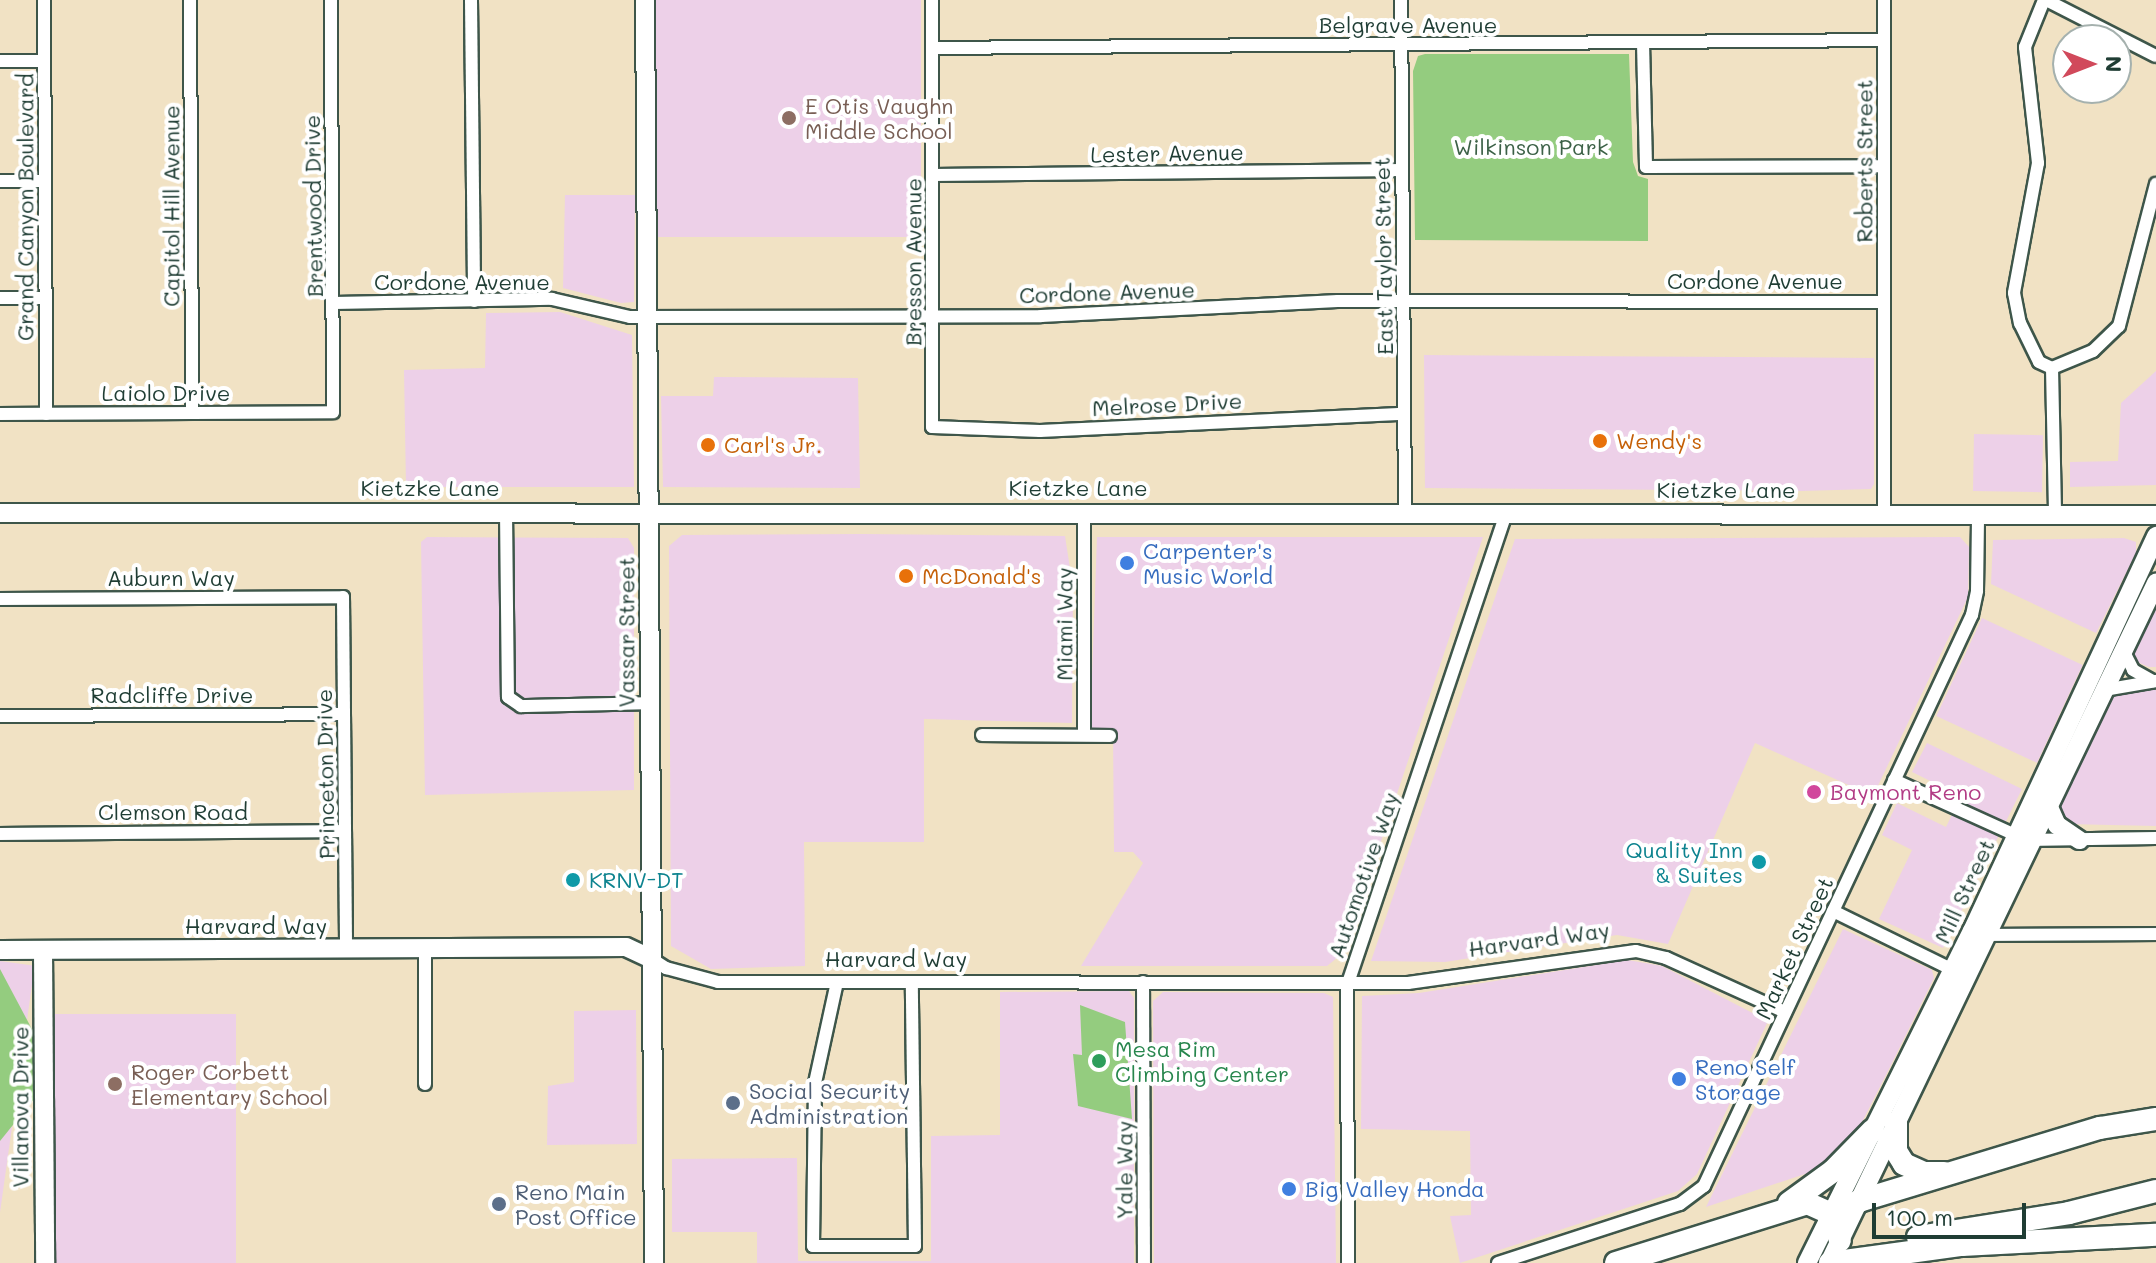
<!DOCTYPE html>
<style>
body{margin:0}
#map{position:relative;width:2156px;height:1263px;overflow:hidden;background:#f1e2c4;font-family:Mali,sans-serif}
div>[style]{position:absolute}
[style*='--x']{left:calc(var(--x)*1px);top:calc(var(--y)*1px);width:calc(var(--w)*1px);rotate:calc(var(--a)*1deg)}
.built>*{inset:0;background:#edd0e8;transform-origin:0 0}
.green>*{inset:0;background:#94cc7f}
.roads{filter:drop-shadow(2px 0 #3e564a) drop-shadow(-2px 0 #3e564a) drop-shadow(0 2px #3e564a) drop-shadow(0 -2px #3e564a)}
.street>*{height:12px;margin:-6px;padding:0 6px;transform-origin:6px;border-radius:6px;background:#fff}
.secondary>*{height:18px;margin:-9px;padding:0 9px;transform-origin:9px;border-radius:9px;background:#fff}
.highway>*{height:22px;margin:-11px;padding:0 11px;transform-origin:11px;border-radius:11px;background:#fff}
.dots>*{width:22px;height:22px;translate:-50% -50%;box-sizing:border-box;border:4px solid #fff;border-radius:50%}
span{translate:-50% -50%;white-space:nowrap;text-align:center;line-height:1.15;-webkit-text-stroke:8px #fff;paint-order:stroke}
.street-label{font-size:22px;color:#1f3d34}
.education-label{font-size:22px;color:#785e54}
.left{translate:0 -50%;text-align:left}
.park-label{font-size:22px;color:#3c6147}
.food-label{font-size:22px;color:#c56008}
.shop-label{font-size:22px;color:#366cbe}
.hotel-label{font-size:22px;color:#b23c85}
.culture-label{font-size:22px;color:#0d838f}
.right{translate:-100% -50%;text-align:right}
.leisure-label{font-size:22px;color:#27864d}
.service-label{font-size:22px;color:#4e5e75}
.north{position:absolute;left:2052px;top:24px;width:80px;height:80px;box-sizing:border-box;background:#fff;border:2px solid #a5b1ae;border-radius:50%;rotate:90deg;font-size:22px;font-weight:700;line-height:32px;text-align:center;color:#1f3d34}
.north::after{content:'';display:block;margin:auto;width:28px;height:36px;background:#d1495b;clip-path:polygon(50% 0,100% 100%,50% 72%,0 100%)}
.scale{position:absolute;left:1872px;top:1203px;width:154px;height:36px;box-sizing:border-box;border:4px solid #1f3d34;border-top:0;padding-left:10px;font-size:24px;line-height:28px;white-space:nowrap;color:#1f3d34;-webkit-text-stroke:6px #fff;paint-order:stroke}
</style>
<div id="map">
<div class="built">
<i style="left:656px;top:0;width:265px;height:237px"></i>
<i style="clip-path:polygon(565px 195px,635px 195px,634px 302px,621px 303px,563px 288px)"></i>
<i style="clip-path:polygon(560px 312px,632px 335px,634px 487px,406px 487px,404px 370px,485px 368px,486px 313px)"></i>
<i style="clip-path:polygon(1424px 355px,1874px 358px,1874px 484px,1871px 489px,1801px 491px,1425px 488px)"></i>
<i style="clip-path:polygon(2156px 371px,2156px 485px,2070px 487px,2070px 462px,2118px 461px,2121px 403px)"></i>
<i style="clip-path:polygon(714px 377px,858px 378px,860px 488px,663px 487px,661px 396px,713px 396px)"></i>
<i style="left:1974px;top:434px;width:69px;height:57px;rotate:1deg"></i>
<i style="clip-path:polygon(862px 534px,1065px 536px,1073px 588px,1072px 723px,924px 719px,924px 842px,804px 842px,805px 966px,711px 969px,671px 946px,669px 546px,682px 535px)"></i>
<i style="clip-path:polygon(427px 537px,628px 538px,634px 548px,634px 790px,425px 795px,421px 542px)"></i>
<i style="clip-path:polygon(1097px 537px,1483px 537px,1349px 937px,1343px 953px,1327px 966px,1081px 966px,1143px 863px,1133px 852px,1114px 852px,1113px 732px,1090px 731px)"></i>
<i style="clip-path:polygon(1960px 537px,1969px 547px,1968px 597px,1873px 796px,1755px 743px,1668px 944px,1617px 935px,1445px 962px,1371px 961px,1515px 539px)"></i>
<i style="clip-path:polygon(2124px 538px,2136px 542px,2136px 553px,2096px 633px,1991px 584px,1993px 540px)"></i>
<i style="clip-path:polygon(2156px 599px,2156px 667px,2149px 667px,2137px 662px,2133px 649px)"></i>
<i style="left:1982px;top:618px;width:111px;height:108px;rotate:25deg"></i>
<i style="clip-path:polygon(2125px 690px,2156px 690px,2156px 826px,2067px 824px,2059px 804px,2112px 694px)"></i>
<i style="clip-path:polygon(1927px 743px,2022px 789px,1943px 948px,1879px 919px,1912px 850px,1882px 835px,1897px 803px,1946px 827px,1961px 796px,1912px 772px)"></i>
<i style="clip-path:polygon(1843px 929px,1932px 970px,1934px 978px,1890px 1067px,1857px 1132px,1842px 1148px,1811px 1172px,1706px 1207px)"></i>
<i style="clip-path:polygon(1628px 960px,1662px 966px,1768px 1021px,1697px 1174px,1678px 1191px,1460px 1263px,1450px 1216px,1471px 1215px,1470px 1131px,1361px 1129px,1362px 996px,1419px 993px)"></i>
<i style="left:0;top:961px;width:35px;height:302px;rotate:8deg"></i>
<i style="clip-path:polygon(1129px 991px,1134px 998px,1134px 1263px,757px 1263px,757px 1232px,672px 1232px,672px 1159px,797px 1158px,798px 1261px,931px 1261px,931px 1136px,1000px 1135px,1000px 992px)"></i>
<i style="clip-path:polygon(1163px 992px,1324px 993px,1333px 997px,1336px 1263px,1154px 1263px,1153px 1001px)"></i>
<i style="clip-path:polygon(636px 1010px,637px 1144px,547px 1145px,548px 1086px,574px 1082px,574px 1011px)"></i>
<i style="left:46px;top:1014px;width:190px;height:249px"></i>
</div>
<div class="green">
<i style="clip-path:polygon(1425px 54px,1629px 54px,1633px 162px,1638px 176px,1648px 179px,1648px 241px,1415px 240px,1413px 71px,1418px 56px)"></i>
<i style="clip-path:polygon(0 969px,34px 1033px,34px 1099px,0 1141px)"></i>
<i style="clip-path:polygon(1080px 1005px,1125px 1022px,1132px 1119px,1078px 1106px,1073px 1054px,1082px 1055px)"></i>
</div>
<div class="roads">
<div class="street">
<i style="--x:44;--y:0;--w:414;--a:89.7"></i>
<i style="--x:190;--y:0;--w:413;--a:89.7"></i>
<i style="--x:471;--y:0;--w:301;--a:89.4"></i>
<i style="--x:932;--y:0;--w:427;--a:90"></i>
<i style="--x:932;--y:427;--w:108;--a:2.1"></i>
<i style="--x:1040;--y:431;--w:364;--a:-2.7"></i>
<i style="--x:1401;--y:0;--w:513;--a:89.55"></i>
<i style="--x:2044;--y:0;--w:51;--a:112"></i>
<i style="--x:2025;--y:47;--w:117;--a:83.6"></i>
<i style="--x:2038;--y:163;--w:132;--a:100.5"></i>
<i style="--x:2014;--y:293;--w:31;--a:79"></i>
<i style="--x:2020;--y:323;--w:43;--a:64"></i>
<i style="--x:2039;--y:362;--w:14;--a:25"></i>
<i style="--x:2046;--y:0;--w:123;--a:27"></i>
<i style="--x:1643;--y:43;--w:124;--a:88.6"></i>
<i style="--x:1646;--y:167;--w:237;--a:-0.2"></i>
<i style="--x:932;--y:48;--w:952;--a:-0.48"></i>
<i style="--x:0;--y:61;--w:44;--a:0"></i>
<i style="--x:933;--y:175;--w:469;--a:-0.6"></i>
<i style="--x:0;--y:181;--w:45;--a:0"></i>
<i style="--x:0;--y:298;--w:45;--a:0"></i>
<i style="--x:334;--y:303;--w:218;--a:-1.1"></i>
<i style="--x:552;--y:299;--w:80;--a:13"></i>
<i style="--x:630;--y:317;--w:411;--a:-0.1"></i>
<i style="--x:1041;--y:316;--w:297;--a:-2.9"></i>
<i style="--x:1338;--y:301;--w:546;--a:0.1"></i>
<i style="--x:2052;--y:368;--w:44;--a:-22.5"></i>
<i style="--x:2093;--y:351;--w:36;--a:-44"></i>
<i style="--x:2119;--y:326;--w:147;--a:-75.4"></i>
<i style="--x:2052;--y:368;--w:146;--a:88.8"></i>
<i style="--x:0;--y:414;--w:333;--a:-0.3"></i>
<i style="--x:333;--y:412;--w:412;--a:-90.3"></i>
<i style="--x:506;--y:511;--w:186;--a:89.4"></i>
<i style="--x:508;--y:697;--w:16;--a:35"></i>
<i style="--x:521;--y:706;--w:129;--a:-1.3"></i>
<i style="--x:1084;--y:512;--w:223;--a:90"></i>
<i style="--x:1884;--y:514;--w:514;--a:-90"></i>
<i style="--x:0;--y:599;--w:343;--a:-0.3"></i>
<i style="--x:343;--y:597;--w:353;--a:89.5"></i>
<i style="--x:2123;--y:650;--w:22;--a:63"></i>
<i style="--x:2133;--y:670;--w:23;--a:29"></i>
<i style="--x:2104;--y:690;--w:53;--a:-9.8"></i>
<i style="--x:0;--y:716;--w:344;--a:-0.3"></i>
<i style="--x:982;--y:735;--w:128;--a:0.4"></i>
<i style="--x:1894;--y:780;--w:145;--a:24.4"></i>
<i style="--x:2026;--y:840;--w:130;--a:-0.9"></i>
<i style="--x:0;--y:834;--w:345;--a:-0.5"></i>
<i style="--x:1833;--y:911;--w:140;--a:26.2"></i>
<i style="--x:1985;--y:935;--w:171;--a:-0.3"></i>
<i style="--x:425;--y:950;--w:134;--a:90"></i>
<i style="--x:652;--y:959;--w:17;--a:33"></i>
<i style="--x:666;--y:968;--w:54;--a:15.1"></i>
<i style="--x:718;--y:982;--w:690;--a:0.08"></i>
<i style="--x:1408;--y:983;--w:230;--a:-8"></i>
<i style="--x:1636;--y:951;--w:31;--a:13"></i>
<i style="--x:1666;--y:958;--w:131;--a:24.4"></i>
<i style="--x:837;--y:982;--w:103;--a:102.3"></i>
<i style="--x:815;--y:1083;--w:163;--a:90.7"></i>
<i style="--x:813;--y:1246;--w:102;--a:0"></i>
<i style="--x:915;--y:1246;--w:264;--a:-90.7"></i>
<i style="--x:1143;--y:982;--w:281;--a:89.8"></i>
<i style="--x:1348;--y:1263;--w:277;--a:-90.2"></i>
<i style="--x:1347;--y:986;--w:498;--a:-71.4"></i>
<i style="--x:1498;--y:1263;--w:191;--a:-18"></i>
<i style="--x:1680;--y:1204;--w:30;--a:-37"></i>
<i style="--x:1704;--y:1186;--w:631;--a:-64.86"></i>
<i style="--x:1972;--y:615;--w:25;--a:-78"></i>
<i style="--x:1977;--y:591;--w:75;--a:-89.2"></i>
</div>
<div class="secondary">
<i style="--x:645;--y:0;--w:1263;--a:89.59"></i>
<i style="--x:0;--y:513;--w:2156;--a:0.05"></i>
<i style="--x:2048;--y:805;--w:22;--a:66"></i>
<i style="--x:2057;--y:825;--w:27;--a:34"></i>
<i style="--x:0;--y:950;--w:626;--a:-0.27"></i>
<i style="--x:626;--y:947;--w:29;--a:25"></i>
<i style="--x:43;--y:950;--w:313;--a:89.6"></i>
<i style="--x:1807;--y:1263;--w:371;--a:-63.6"></i>
<i style="--x:1972;--y:931;--w:436;--a:-65"></i>
<i style="--x:1829;--y:1263;--w:755;--a:-64.32"></i>
</div>
<div class="highway">
<i style="--x:1896;--y:1123;--w:28;--a:90"></i>
<i style="--x:1896;--y:1151;--w:15;--a:58"></i>
<i style="--x:1904;--y:1164;--w:22;--a:24"></i>
<i style="--x:1924;--y:1173;--w:20;--a:0"></i>
<i style="--x:1789;--y:1203;--w:54;--a:-36"></i>
<i style="--x:1833;--y:1171;--w:57;--a:-45.7"></i>
<i style="--x:1829;--y:1220;--w:36;--a:-32"></i>
<i style="--x:1859;--y:1201;--w:252;--a:-16.9"></i>
<i style="--x:2100;--y:1128;--w:57;--a:-9.1"></i>
<i style="--x:1918;--y:1237;--w:153;--a:-9"></i>
<i style="--x:2069;--y:1213;--w:90;--a:-14.2"></i>
<i style="--x:1616;--y:1263;--w:200;--a:-17.4"></i>
<i style="--x:1807;--y:1203;--w:30;--a:24"></i>
<i style="--x:1834;--y:1215;--w:26;--a:77"></i>
<i style="--x:1830;--y:1263;--w:133;--a:-7.8"></i>
<i style="--x:1962;--y:1245;--w:194;--a:-3"></i>
</div>
</div>
<div class="dots">
<i style="left:789px;top:118px;background:#8d6e63"></i>
<i style="left:1600px;top:441px;background:#e8710a"></i>
<i style="left:708px;top:445px;background:#e8710a"></i>
<i style="left:1127px;top:563px;background:#3f7fe0"></i>
<i style="left:906px;top:576px;background:#e8710a"></i>
<i style="left:1814px;top:792px;background:#d1479c"></i>
<i style="left:1759px;top:862px;background:#0f9aa8"></i>
<i style="left:573px;top:880px;background:#0f9aa8"></i>
<i style="left:1099px;top:1061px;background:#2e9e5b"></i>
<i style="left:1679px;top:1079px;background:#3f7fe0"></i>
<i style="left:115px;top:1084px;background:#8d6e63"></i>
<i style="left:733px;top:1103px;background:#5c6f8a"></i>
<i style="left:1289px;top:1189px;background:#3f7fe0"></i>
<i style="left:499px;top:1204px;background:#5c6f8a"></i>
</div>
<div class="street-label">
<span style="left:1408px;top:25px">Belgrave Avenue</span>
<span style="left:1167px;top:153px;rotate:-1deg">Lester Avenue</span>
<span style="left:1864px;top:161px;rotate:-90deg">Roberts Street</span>
<span style="left:171px;top:206px;rotate:-90deg">Capitol Hill Avenue</span>
<span style="left:313px;top:206px;rotate:-91deg">Brentwood Drive</span>
<span style="left:25px;top:207px;rotate:-90deg">Grand Canyon Boulevard</span>
<span style="left:1383px;top:256px;rotate:-91deg">East Taylor Street</span>
<span style="left:913px;top:262px;rotate:-90deg">Bresson Avenue</span>
<span style="left:1755px;top:281px">Cordone Avenue</span>
<span style="left:462px;top:282px">Cordone Avenue</span>
<span style="left:1107px;top:292px;rotate:-2deg">Cordone Avenue</span>
<span style="left:166px;top:393px">Laiolo Drive</span>
<span style="left:1167px;top:404px;rotate:-3deg">Melrose Drive</span>
<span style="left:430px;top:488px">Kietzke Lane</span>
<span style="left:1078px;top:488px">Kietzke Lane</span>
<span style="left:1726px;top:490px">Kietzke Lane</span>
<span style="left:171px;top:578px">Auburn Way</span>
<span style="left:1064px;top:624px;rotate:-90deg">Miami Way</span>
<span style="left:626px;top:632px;rotate:-90deg">Vassar Street</span>
<span style="left:172px;top:695px">Radcliffe Drive</span>
<span style="left:325px;top:774px;rotate:-91deg">Princeton Drive</span>
<span style="left:173px;top:812px">Clemson Road</span>
<span style="left:1363px;top:875px;rotate:-71deg">Automotive Way</span>
<span style="left:1964px;top:891px;rotate:-65deg">Mill Street</span>
<span style="left:256px;top:926px">Harvard Way</span>
<span style="left:1539px;top:939px;rotate:-8deg">Harvard Way</span>
<span style="left:1794px;top:948px;rotate:-65deg">Market Street</span>
<span style="left:896px;top:959px">Harvard Way</span>
<span style="left:20px;top:1107px;rotate:-90deg">Villanova Drive</span>
<span style="left:1124px;top:1170px;rotate:-90deg">Yale Way</span>
</div>
<div class="education-label">
<span class="left" style="left:805px;top:118px">E Otis Vaughn<br>Middle School</span>
<span class="left" style="left:131px;top:1084px">Roger Corbett<br>Elementary School</span>
</div>
<div class="park-label">
<span style="left:1531px;top:147px">Wilkinson Park</span>
</div>
<div class="food-label">
<span class="left" style="left:1616px;top:441px">Wendy's</span>
<span class="left" style="left:724px;top:445px">Carl's Jr.</span>
<span class="left" style="left:922px;top:576px">McDonald's</span>
</div>
<div class="shop-label">
<span class="left" style="left:1143px;top:563px">Carpenter's<br>Music World</span>
<span class="left" style="left:1695px;top:1079px">Reno Self<br>Storage</span>
<span class="left" style="left:1305px;top:1189px">Big Valley Honda</span>
</div>
<div class="hotel-label">
<span class="left" style="left:1830px;top:792px">Baymont Reno</span>
</div>
<div class="culture-label">
<span class="right" style="left:1743px;top:862px">Quality Inn<br>&amp; Suites</span>
<span class="left" style="left:589px;top:880px">KRNV-DT</span>
</div>
<div class="leisure-label">
<span class="left" style="left:1115px;top:1061px">Mesa Rim<br>Climbing Center</span>
</div>
<div class="service-label">
<span class="left" style="left:749px;top:1103px">Social Security<br>Administration</span>
<span class="left" style="left:515px;top:1204px">Reno Main<br>Post Office</span>
</div>
<div class="north">N</div>
<div class="scale">100 m</div>
</div>
